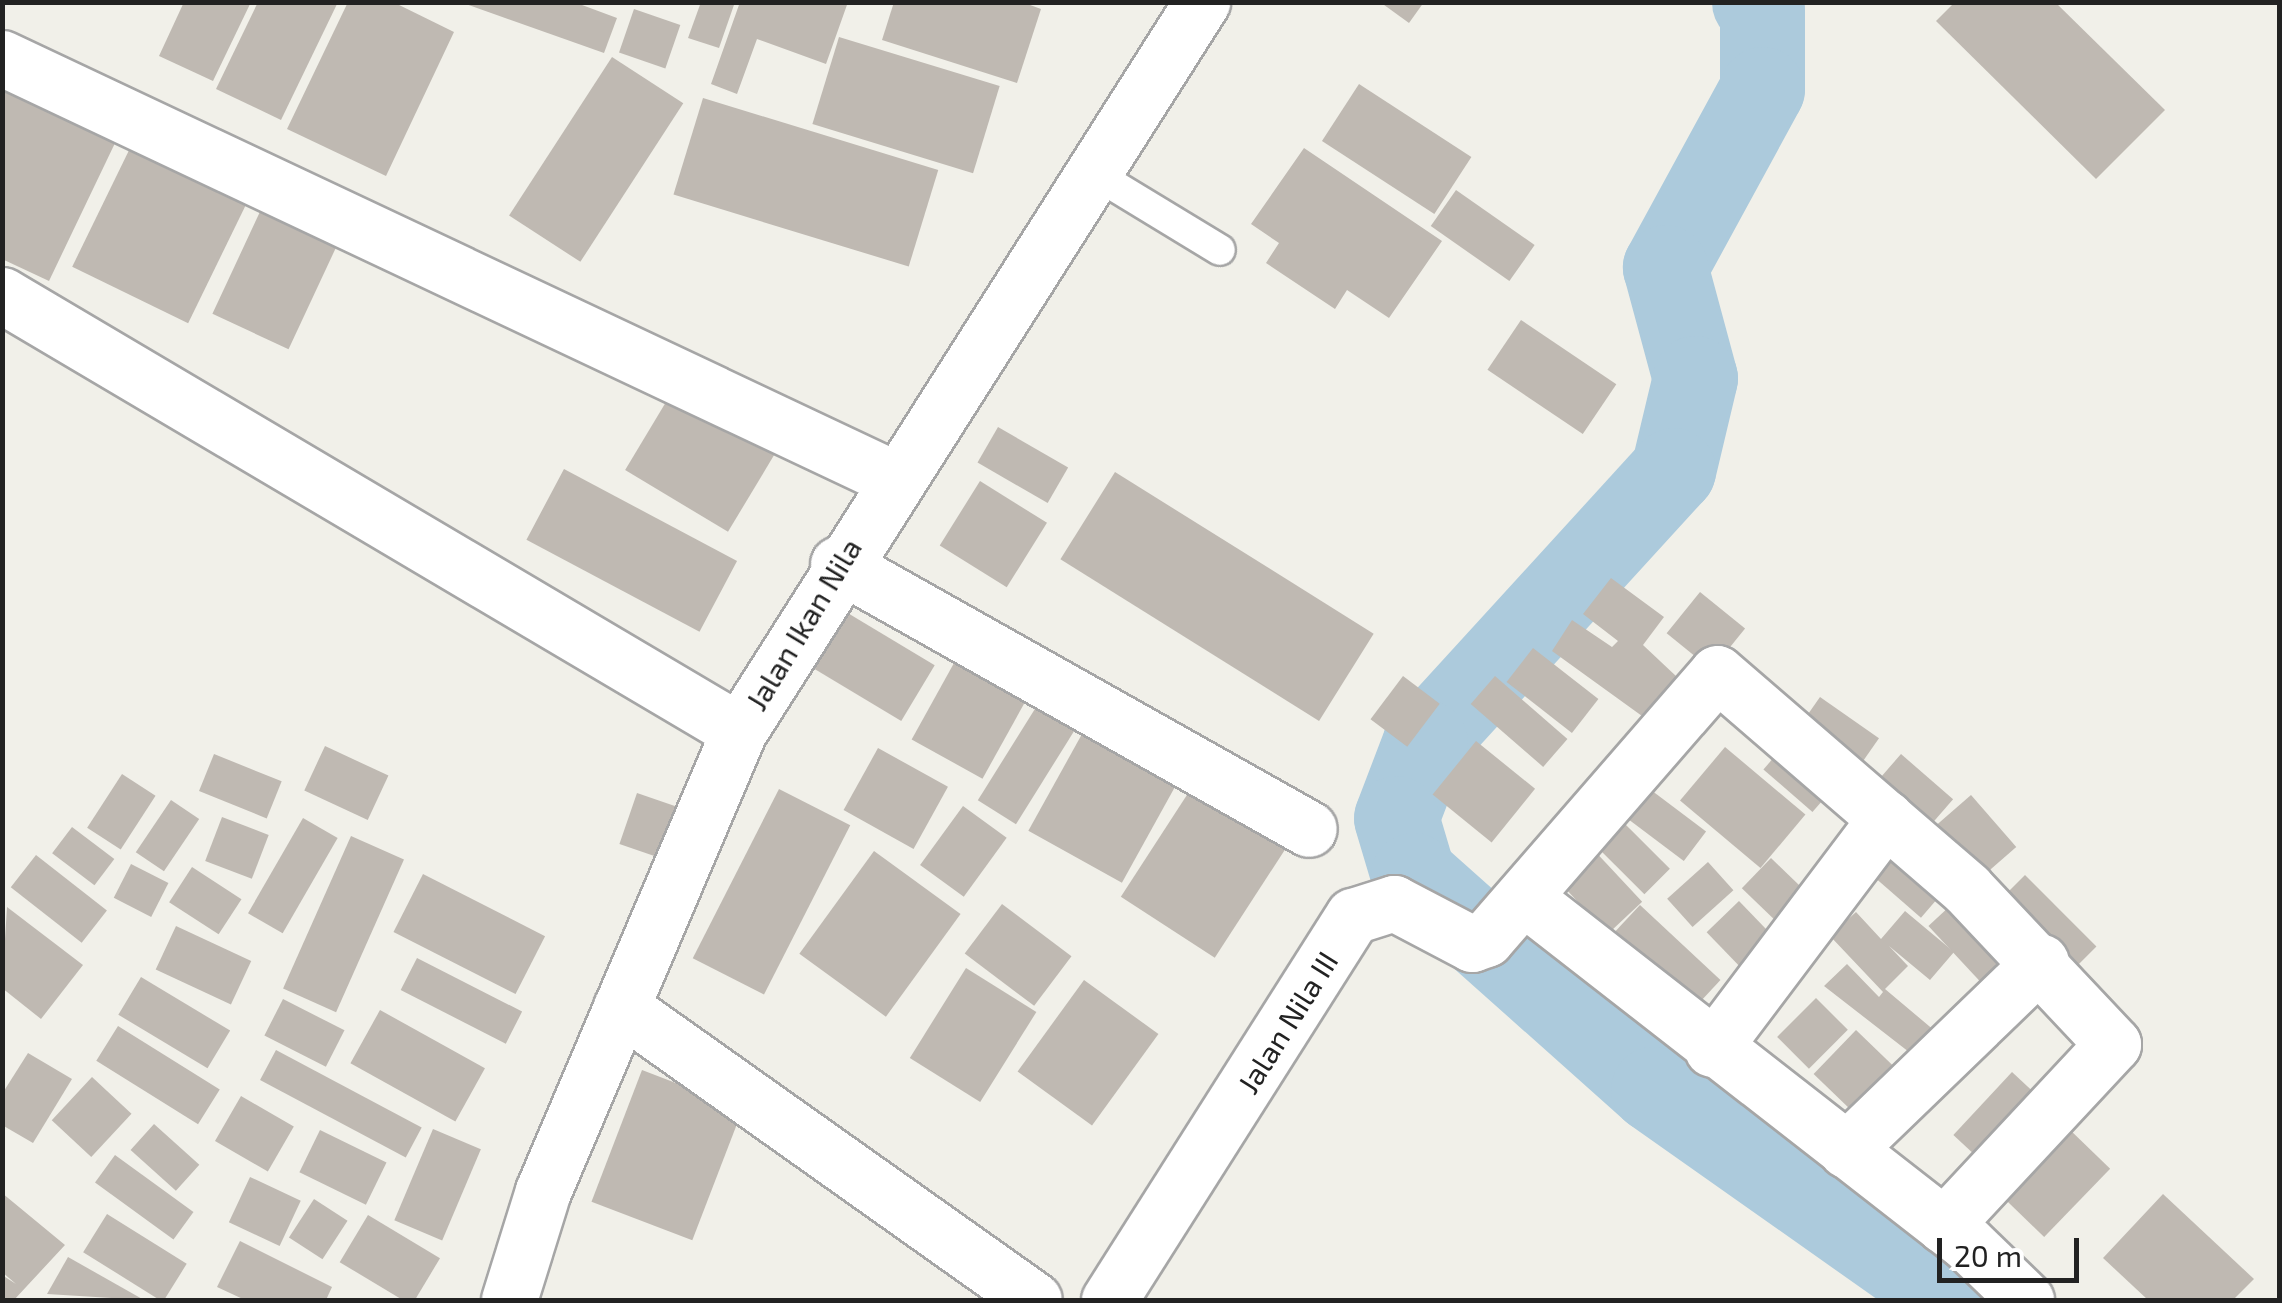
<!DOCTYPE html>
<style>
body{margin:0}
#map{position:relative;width:2282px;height:1303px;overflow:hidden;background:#f1f0e9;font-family:"Exo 2",sans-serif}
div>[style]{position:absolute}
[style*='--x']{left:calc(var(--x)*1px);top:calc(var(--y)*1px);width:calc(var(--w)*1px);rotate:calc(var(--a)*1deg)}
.river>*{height:85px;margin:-42.5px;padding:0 42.5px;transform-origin:42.5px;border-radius:42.5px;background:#accadc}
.building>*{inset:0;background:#bfb9b2;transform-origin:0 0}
.roads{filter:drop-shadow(2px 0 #a6a6a6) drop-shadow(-2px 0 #a6a6a6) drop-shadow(0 2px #a6a6a6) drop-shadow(0 -2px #a6a6a6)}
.service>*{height:30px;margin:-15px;padding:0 15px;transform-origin:15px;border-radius:15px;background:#fff}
.minor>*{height:55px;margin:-27.5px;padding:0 27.5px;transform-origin:27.5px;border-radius:27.5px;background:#fff}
span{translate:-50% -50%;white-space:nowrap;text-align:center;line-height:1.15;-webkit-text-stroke:9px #fff;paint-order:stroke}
.street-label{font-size:30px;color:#222}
.frame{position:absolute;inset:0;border:5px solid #222;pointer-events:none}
.scale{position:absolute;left:1937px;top:1238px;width:142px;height:45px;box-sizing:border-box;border:5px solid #222;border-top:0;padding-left:12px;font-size:30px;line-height:35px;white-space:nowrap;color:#222;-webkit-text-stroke:8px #fff;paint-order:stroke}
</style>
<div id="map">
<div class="river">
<i style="--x:1754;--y:2;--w:11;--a:45"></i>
<i style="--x:1762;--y:10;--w:79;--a:90"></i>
<i style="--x:1762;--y:89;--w:203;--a:118.6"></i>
<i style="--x:1665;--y:267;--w:115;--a:74.9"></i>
<i style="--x:1695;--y:378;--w:95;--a:103.4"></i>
<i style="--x:1673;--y:470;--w:368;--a:132.4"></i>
<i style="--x:1425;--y:742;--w:81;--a:110.9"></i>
<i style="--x:1396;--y:818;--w:59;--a:73.4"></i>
<i style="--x:1413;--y:875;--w:322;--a:41.7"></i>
<i style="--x:1653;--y:1089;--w:366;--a:35.2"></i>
</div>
<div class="building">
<i style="clip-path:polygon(184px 2px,251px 2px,213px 81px,159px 56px)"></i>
<i style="clip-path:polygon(258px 2px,338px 2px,281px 120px,216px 89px)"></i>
<i style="clip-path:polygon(348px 2px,393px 2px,454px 32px,386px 176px,287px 129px)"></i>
<i style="clip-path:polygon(574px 2px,617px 18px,604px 53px,463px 3px)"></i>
<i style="clip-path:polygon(701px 2px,735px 2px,719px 48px,688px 38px)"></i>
<i style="clip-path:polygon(740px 2px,848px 2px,826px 64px,757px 39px,737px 94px,711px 84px)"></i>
<i style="clip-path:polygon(894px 2px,1022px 2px,1041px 9px,1017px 83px,882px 40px)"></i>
<i style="clip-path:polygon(1380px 2px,1424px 2px,1409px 23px)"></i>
<i style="clip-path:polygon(1955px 2px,2055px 2px,2165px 110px,2096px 179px,1936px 21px)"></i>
<i style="left:634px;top:9px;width:49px;height:46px;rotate:19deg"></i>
<i style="left:839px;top:37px;width:168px;height:91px;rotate:17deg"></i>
<i style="left:612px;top:57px;width:85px;height:189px;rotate:33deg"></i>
<i style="left:1359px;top:84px;width:134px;height:68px;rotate:33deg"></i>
<i style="clip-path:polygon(2px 87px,116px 141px,49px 281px,2px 259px)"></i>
<i style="left:703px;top:98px;width:246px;height:101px;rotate:17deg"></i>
<i style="left:134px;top:140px;width:129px;height:141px;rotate:26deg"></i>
<i style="clip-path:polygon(1304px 148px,1442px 241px,1389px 318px,1347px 290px,1335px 309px,1266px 263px,1279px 243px,1251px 224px)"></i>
<i style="left:272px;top:186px;width:84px;height:141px;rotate:25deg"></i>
<i style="left:1456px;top:190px;width:96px;height:44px;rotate:35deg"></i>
<i style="left:1521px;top:320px;width:115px;height:60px;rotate:34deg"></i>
<i style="left:672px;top:392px;width:120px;height:91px;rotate:31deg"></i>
<i style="left:998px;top:427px;width:81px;height:41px;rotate:30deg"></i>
<i style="left:564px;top:469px;width:196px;height:80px;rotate:28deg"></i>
<i style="left:1115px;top:472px;width:305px;height:103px;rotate:32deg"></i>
<i style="left:980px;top:481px;width:79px;height:76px;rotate:32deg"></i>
<i style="clip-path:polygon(1611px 578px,1664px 617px,1643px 645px,1694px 693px,1660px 729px,1552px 651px,1572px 620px,1612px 647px,1618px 641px,1583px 614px)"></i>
<i style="left:1700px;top:592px;width:58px;height:53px;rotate:39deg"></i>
<i style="left:831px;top:603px;width:121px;height:65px;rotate:31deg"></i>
<i style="left:964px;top:645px;width:81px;height:108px;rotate:29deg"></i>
<i style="left:1533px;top:648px;width:83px;height:43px;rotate:38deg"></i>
<i style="left:1403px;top:676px;width:46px;height:54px;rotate:37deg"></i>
<i style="left:1495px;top:676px;width:96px;height:37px;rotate:41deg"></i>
<i style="left:1043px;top:696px;width:45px;height:123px;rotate:32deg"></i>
<i style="left:1820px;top:697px;width:72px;height:39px;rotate:35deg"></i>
<i style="left:1087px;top:725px;width:107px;height:121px;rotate:29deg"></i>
<i style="left:1789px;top:740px;width:65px;height:39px;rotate:41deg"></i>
<i style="left:1476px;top:741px;width:76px;height:69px;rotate:39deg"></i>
<i style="left:325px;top:746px;width:70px;height:49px;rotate:25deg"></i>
<i style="left:1725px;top:747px;width:105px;height:70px;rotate:40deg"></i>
<i style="left:878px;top:748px;width:80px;height:71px;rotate:29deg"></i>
<i style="left:214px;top:754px;width:73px;height:40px;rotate:22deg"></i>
<i style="left:1901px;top:754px;width:69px;height:46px;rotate:41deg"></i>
<i style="left:122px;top:774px;width:40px;height:64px;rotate:33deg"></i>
<i style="left:1196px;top:781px;width:112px;height:138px;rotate:33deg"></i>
<i style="left:1639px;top:781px;width:84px;height:37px;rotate:37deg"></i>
<i style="left:779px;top:789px;width:80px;height:190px;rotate:27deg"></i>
<i style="left:637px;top:793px;width:50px;height:54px;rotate:19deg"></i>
<i style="left:1971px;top:795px;width:69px;height:59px;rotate:49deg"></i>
<i style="left:171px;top:800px;width:34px;height:63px;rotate:34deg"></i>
<i style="left:963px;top:806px;width:54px;height:73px;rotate:36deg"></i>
<i style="left:1614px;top:813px;width:79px;height:36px;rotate:45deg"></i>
<i style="left:222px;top:817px;width:50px;height:47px;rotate:21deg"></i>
<i style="left:303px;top:818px;width:40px;height:110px;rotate:30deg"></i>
<i style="left:72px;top:827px;width:53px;height:33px;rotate:37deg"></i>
<i style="left:351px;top:836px;width:58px;height:167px;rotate:24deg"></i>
<i style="left:1872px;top:846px;width:84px;height:22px;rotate:41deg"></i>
<i style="left:1591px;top:847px;width:75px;height:47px;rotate:47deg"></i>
<i style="left:874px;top:851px;width:107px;height:127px;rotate:36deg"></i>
<i style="left:36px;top:855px;width:90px;height:41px;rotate:38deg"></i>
<i style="left:1771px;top:858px;width:62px;height:42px;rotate:44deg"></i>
<i style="left:1708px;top:862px;width:38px;height:55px;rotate:48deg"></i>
<i style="left:131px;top:864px;width:42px;height:38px;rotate:27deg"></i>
<i style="left:192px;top:867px;width:59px;height:42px;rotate:33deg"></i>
<i style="left:423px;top:874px;width:137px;height:65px;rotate:27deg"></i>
<i style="left:2025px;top:875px;width:101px;height:41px;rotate:45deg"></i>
<i style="left:1965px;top:892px;width:85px;height:50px;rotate:47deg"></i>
<i style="left:1739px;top:901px;width:64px;height:45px;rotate:46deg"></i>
<i style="left:1002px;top:904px;width:87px;height:62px;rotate:37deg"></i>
<i style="left:1640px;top:905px;width:110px;height:47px;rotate:43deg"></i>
<i style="clip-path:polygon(7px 907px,83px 965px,41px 1019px,2px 988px)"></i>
<i style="clip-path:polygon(1905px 911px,1954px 952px,1930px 980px,1889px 946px,1908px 966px,1885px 989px,1948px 1042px,1927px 1066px,1824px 986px,1847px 964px,1879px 997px,1883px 992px,1830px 936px,1856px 912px,1881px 939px)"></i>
<i style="left:176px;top:926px;width:83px;height:48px;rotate:25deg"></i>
<i style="left:417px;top:958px;width:118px;height:36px;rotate:27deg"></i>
<i style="left:966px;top:968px;width:83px;height:106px;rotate:32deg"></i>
<i style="left:141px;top:977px;width:104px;height:44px;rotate:31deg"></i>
<i style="left:1084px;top:980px;width:92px;height:113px;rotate:36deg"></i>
<i style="left:1816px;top:998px;width:45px;height:55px;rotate:45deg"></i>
<i style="left:283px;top:999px;width:69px;height:41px;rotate:27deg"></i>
<i style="left:380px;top:1010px;width:120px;height:61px;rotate:29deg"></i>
<i style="left:118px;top:1026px;width:120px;height:41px;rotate:32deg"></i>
<i style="left:1856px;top:1030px;width:66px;height:61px;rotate:44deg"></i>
<i style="left:276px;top:1050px;width:165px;height:34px;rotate:28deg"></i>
<i style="clip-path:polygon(28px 1053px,72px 1079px,33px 1143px,2px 1125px,2px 1094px)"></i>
<i style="left:642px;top:1070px;width:108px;height:141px;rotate:21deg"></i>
<i style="left:2012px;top:1072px;width:42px;height:86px;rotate:43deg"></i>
<i style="left:92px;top:1077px;width:54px;height:59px;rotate:43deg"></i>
<i style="left:241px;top:1096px;width:61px;height:52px;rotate:30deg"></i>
<i style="left:154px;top:1124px;width:61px;height:35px;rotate:42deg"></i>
<i style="left:2067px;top:1127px;width:60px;height:95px;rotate:44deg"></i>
<i style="left:433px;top:1129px;width:52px;height:99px;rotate:23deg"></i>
<i style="left:320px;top:1130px;width:74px;height:47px;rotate:26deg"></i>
<i style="left:115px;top:1155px;width:97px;height:34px;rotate:36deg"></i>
<i style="left:250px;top:1177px;width:56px;height:50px;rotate:25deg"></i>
<i style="clip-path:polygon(2px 1193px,65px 1245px,14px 1300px,2px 1300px,2px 1275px,16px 1284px,2px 1272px)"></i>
<i style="clip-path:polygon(2163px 1194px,2254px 1279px,2233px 1300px,2148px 1300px,2103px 1258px)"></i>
<i style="left:314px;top:1199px;width:40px;height:46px;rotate:33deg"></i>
<i style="left:107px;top:1214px;width:94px;height:45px;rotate:32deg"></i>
<i style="left:368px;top:1215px;width:84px;height:55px;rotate:31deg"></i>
<i style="clip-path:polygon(240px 1241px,332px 1287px,326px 1300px,245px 1300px,217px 1287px)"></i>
<i style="clip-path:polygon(68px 1257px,144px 1300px,47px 1294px)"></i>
</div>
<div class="roads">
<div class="service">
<i style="--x:1095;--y:174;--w:146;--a:31.3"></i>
</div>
<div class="minor">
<i style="--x:2;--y:58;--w:985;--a:25.24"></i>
<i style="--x:2;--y:295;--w:856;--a:30.61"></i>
<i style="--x:838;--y:564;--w:540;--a:29.36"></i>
<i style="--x:1527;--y:900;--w:558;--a:37.94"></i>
<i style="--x:1967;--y:1243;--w:82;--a:44"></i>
<i style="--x:621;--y:1007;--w:506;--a:35.35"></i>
<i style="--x:1712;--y:1049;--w:289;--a:-53"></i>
<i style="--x:1846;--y:1150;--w:271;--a:-44"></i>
<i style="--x:509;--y:1300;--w:114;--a:-72.7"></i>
<i style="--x:543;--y:1191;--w:500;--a:-66.92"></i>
<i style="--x:739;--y:731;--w:864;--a:-57.58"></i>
<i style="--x:1109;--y:1300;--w:455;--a:-57.6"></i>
<i style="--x:1353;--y:916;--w:43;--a:-17.6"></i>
<i style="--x:1394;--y:903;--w:88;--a:27.7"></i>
<i style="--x:1472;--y:944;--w:15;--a:-20"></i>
<i style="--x:1486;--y:939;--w:352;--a:-49"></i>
<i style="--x:1717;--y:673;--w:330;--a:40.8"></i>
<i style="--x:1967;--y:889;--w:213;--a:46.7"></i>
<i style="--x:2113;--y:1044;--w:248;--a:133"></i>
</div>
</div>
<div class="street-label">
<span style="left:803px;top:624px;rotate:-59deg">Jalan Ikan Nila</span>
<span style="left:1287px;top:1022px;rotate:-58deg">Jalan Nila III</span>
</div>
<div class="frame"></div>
<div class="scale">20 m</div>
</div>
